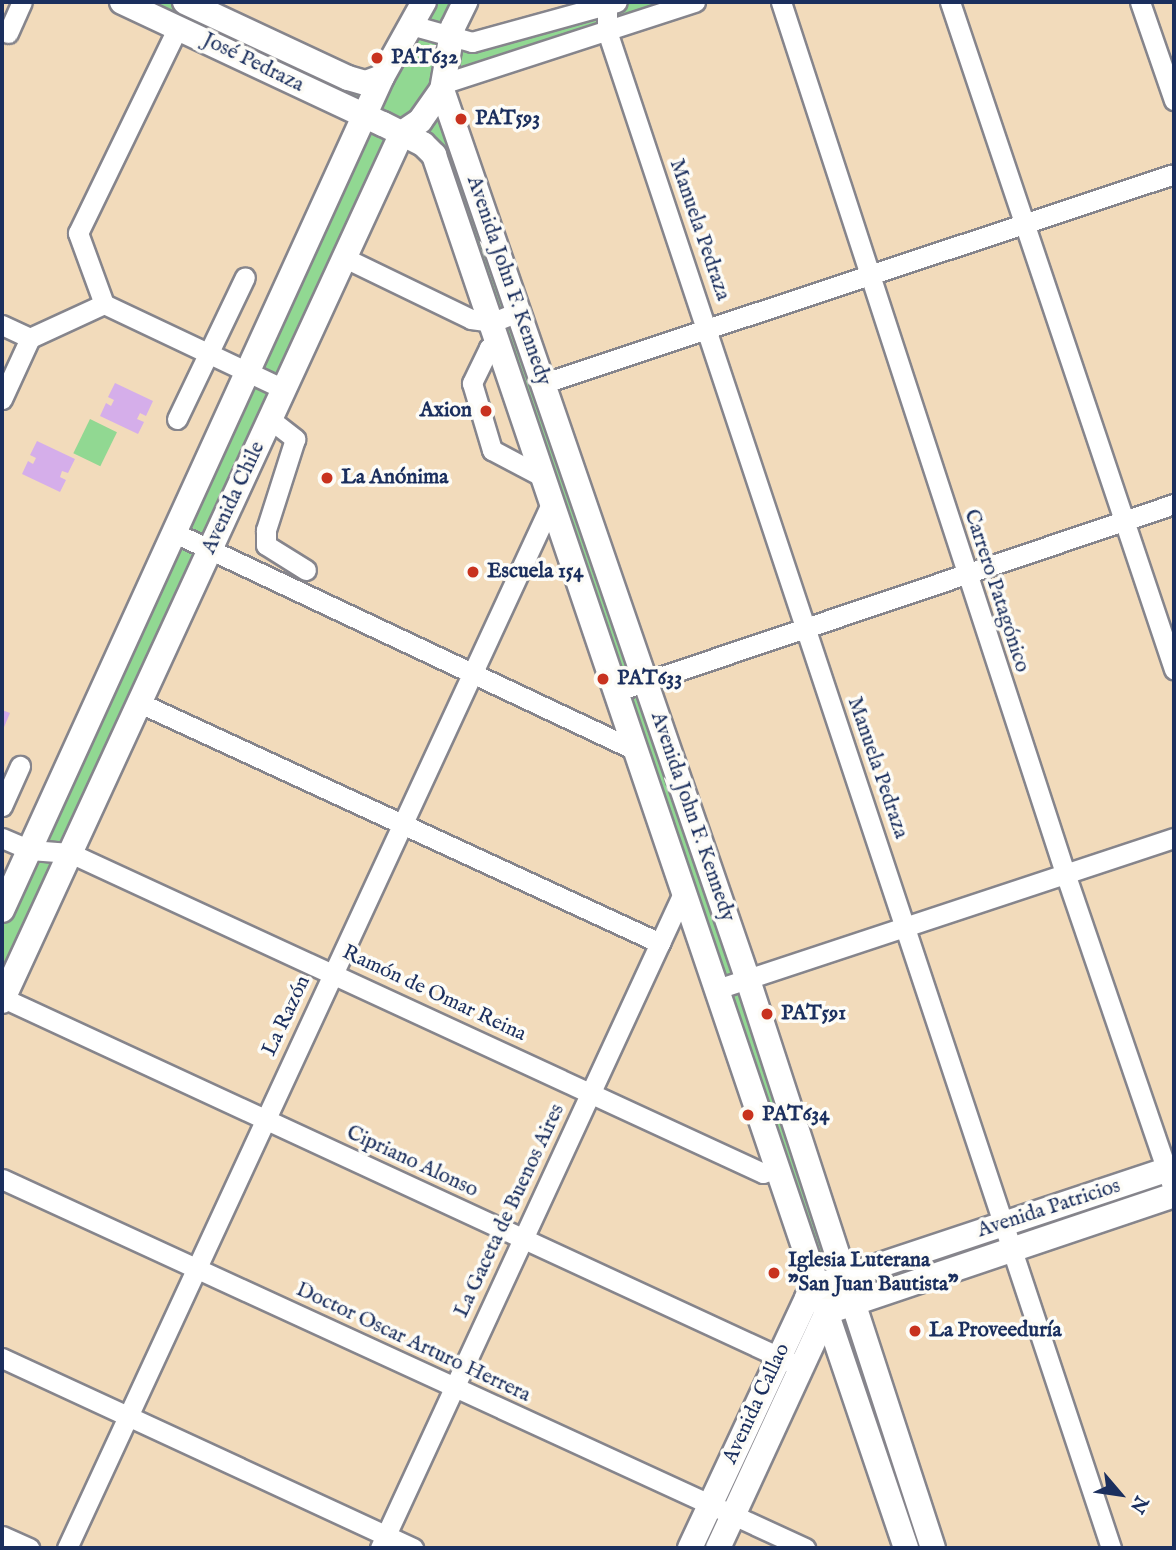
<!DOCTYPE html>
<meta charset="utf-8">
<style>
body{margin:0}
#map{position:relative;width:1176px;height:1550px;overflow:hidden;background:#f2dbbb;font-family:"IM FELL English",serif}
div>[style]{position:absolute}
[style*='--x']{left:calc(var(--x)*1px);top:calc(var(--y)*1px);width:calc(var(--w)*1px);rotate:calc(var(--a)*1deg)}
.green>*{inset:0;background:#91d892;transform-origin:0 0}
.building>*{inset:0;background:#d5aeea}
.roads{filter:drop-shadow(2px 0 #86858c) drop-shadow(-2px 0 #86858c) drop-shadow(0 2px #86858c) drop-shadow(0 -2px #86858c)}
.minor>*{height:19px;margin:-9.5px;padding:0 9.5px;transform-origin:9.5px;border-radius:9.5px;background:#fff}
.major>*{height:24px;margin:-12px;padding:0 12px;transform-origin:12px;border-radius:12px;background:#fff}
.dots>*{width:19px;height:19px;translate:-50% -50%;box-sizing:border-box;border:4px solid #fdfcf7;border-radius:50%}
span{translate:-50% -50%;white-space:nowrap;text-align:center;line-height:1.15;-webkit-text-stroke:7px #fdfcf7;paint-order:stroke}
.poi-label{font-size:21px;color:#1b2f5e;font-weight:700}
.left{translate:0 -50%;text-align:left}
.right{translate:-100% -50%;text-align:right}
.street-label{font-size:21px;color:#1b2f5e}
.frame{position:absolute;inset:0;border:4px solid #1b2f5e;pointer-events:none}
.north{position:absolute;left:1085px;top:1459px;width:70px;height:70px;-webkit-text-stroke:5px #fdfcf7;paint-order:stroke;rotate:119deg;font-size:19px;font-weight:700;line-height:28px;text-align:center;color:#1b2f5e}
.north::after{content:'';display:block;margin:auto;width:24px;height:32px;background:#1b2f5e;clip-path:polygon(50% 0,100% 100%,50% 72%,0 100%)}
</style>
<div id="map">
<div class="green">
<i style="clip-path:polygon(122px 2px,185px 2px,366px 83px,424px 2px,465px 2px,451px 38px,617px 2px,695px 2px,445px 83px,843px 1277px,1174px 1167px,1174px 1195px,852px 1304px,933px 1548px,906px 1548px,828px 1314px,718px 1548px,690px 1548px,812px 1292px,434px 155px,403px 134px,2px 1001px,2px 910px,366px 118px)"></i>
<i style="left:90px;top:419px;width:30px;height:38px;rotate:26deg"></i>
</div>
<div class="building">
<i style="clip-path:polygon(115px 383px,153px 401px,146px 416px,140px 413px,137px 419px,144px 422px,138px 434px,100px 416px,106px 403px,111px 406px,114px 400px,108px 397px)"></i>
<i style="clip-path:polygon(37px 441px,75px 459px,68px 473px,62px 471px,60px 477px,66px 480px,60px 492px,22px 474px,28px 461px,33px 464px,36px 458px,30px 455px)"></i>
<i style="clip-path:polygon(2px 710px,10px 713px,2px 732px)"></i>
</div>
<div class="roads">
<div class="minor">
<i style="--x:607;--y:2;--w:29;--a:90"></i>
<i style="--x:607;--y:31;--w:1599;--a:71.62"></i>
<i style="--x:781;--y:2;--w:916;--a:71.94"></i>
<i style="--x:1065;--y:873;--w:337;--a:71.1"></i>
<i style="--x:950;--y:2;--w:704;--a:71.44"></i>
<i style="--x:1140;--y:2;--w:104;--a:70.9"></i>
<i style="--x:411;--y:25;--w:63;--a:15.6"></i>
<i style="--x:472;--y:42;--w:150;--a:-15.4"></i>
<i style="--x:8;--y:33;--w:34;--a:-66"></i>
<i style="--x:445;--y:83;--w:263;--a:-18"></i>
<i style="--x:345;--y:258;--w:140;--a:25.8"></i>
<i style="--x:471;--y:319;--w:22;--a:8"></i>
<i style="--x:493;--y:322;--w:27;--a:-22"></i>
<i style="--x:104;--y:304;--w:76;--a:-110.1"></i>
<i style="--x:78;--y:233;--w:229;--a:-64.1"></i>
<i style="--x:2;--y:325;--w:31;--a:25"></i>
<i style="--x:30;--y:338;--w:81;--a:-24.7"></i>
<i style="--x:104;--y:304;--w:199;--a:25.3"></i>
<i style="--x:499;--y:342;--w:12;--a:149"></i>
<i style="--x:489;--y:348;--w:39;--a:116"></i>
<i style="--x:472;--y:383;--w:70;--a:73.4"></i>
<i style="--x:492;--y:450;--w:58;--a:27.9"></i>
<i style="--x:544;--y:383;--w:664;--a:-18.35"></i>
<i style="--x:2;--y:399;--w:67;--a:-65.3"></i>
<i style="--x:177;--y:419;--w:157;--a:-64.4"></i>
<i style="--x:271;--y:420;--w:31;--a:38"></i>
<i style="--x:295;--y:439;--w:96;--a:107.7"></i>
<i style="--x:266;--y:530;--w:15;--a:90"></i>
<i style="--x:266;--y:545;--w:47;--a:32"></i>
<i style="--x:175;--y:533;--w:506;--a:25.25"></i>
<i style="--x:615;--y:692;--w:590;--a:-18.59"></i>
<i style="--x:140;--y:703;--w:573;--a:24.78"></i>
<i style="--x:2;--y:806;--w:44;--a:-65.8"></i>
<i style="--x:2;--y:838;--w:30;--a:23"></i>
<i style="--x:30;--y:850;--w:40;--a:4.3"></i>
<i style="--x:70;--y:853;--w:763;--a:24.79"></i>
<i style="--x:763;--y:1173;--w:15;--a:-23"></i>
<i style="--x:717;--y:989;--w:481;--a:-18.3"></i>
<i style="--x:3;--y:998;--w:867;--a:24.82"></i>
<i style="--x:2;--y:1179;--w:884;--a:24.68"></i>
<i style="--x:2;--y:1358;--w:453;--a:24.8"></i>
<i style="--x:2;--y:1536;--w:30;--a:24"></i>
<i style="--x:67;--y:1548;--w:1151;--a:-65.13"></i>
<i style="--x:380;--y:1548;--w:722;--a:-65.17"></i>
</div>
<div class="major">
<i style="--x:122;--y:2;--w:288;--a:25.1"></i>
<i style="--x:383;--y:124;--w:45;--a:26.6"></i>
<i style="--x:423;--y:144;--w:16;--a:45"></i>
<i style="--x:434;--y:155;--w:1471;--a:71.28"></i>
<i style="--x:185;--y:2;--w:180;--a:25"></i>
<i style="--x:348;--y:78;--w:19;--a:16"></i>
<i style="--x:366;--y:83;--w:17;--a:-21"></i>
<i style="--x:442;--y:90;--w:941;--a:71.03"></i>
<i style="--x:748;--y:980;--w:597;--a:71.96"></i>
<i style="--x:2;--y:910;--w:916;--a:-65.48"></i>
<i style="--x:382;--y:77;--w:86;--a:-60.8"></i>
<i style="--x:2;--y:1001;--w:956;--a:-65.26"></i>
<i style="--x:402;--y:133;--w:22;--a:-34"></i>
<i style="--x:420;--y:121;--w:38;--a:-55"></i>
<i style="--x:442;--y:90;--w:64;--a:-80.1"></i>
<i style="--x:453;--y:27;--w:28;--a:-64"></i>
<i style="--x:690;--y:1548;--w:276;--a:-64.9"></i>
<i style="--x:807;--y:1298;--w:16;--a:-50"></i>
<i style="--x:817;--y:1286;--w:376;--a:-18.4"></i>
<i style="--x:718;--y:1548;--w:260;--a:-65.2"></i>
<i style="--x:827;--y:1312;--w:366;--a:-18.6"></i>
</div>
</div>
<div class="dots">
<i style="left:377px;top:58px;background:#c8321e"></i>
<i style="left:461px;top:119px;background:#c8321e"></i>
<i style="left:486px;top:411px;background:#c8321e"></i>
<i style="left:327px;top:478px;background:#c8321e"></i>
<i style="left:473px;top:572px;background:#c8321e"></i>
<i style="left:603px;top:679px;background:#c8321e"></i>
<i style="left:767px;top:1014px;background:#c8321e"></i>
<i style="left:748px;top:1115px;background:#c8321e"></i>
<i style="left:774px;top:1273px;background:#c8321e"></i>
<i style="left:915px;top:1331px;background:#c8321e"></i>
</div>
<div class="poi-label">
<span class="left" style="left:391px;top:58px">PAT632</span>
<span class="left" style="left:475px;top:119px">PAT593</span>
<span class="right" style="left:472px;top:411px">Axion</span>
<span class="left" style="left:341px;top:478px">La Anónima</span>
<span class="left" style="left:487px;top:572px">Escuela 154</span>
<span class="left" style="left:617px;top:679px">PAT633</span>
<span class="left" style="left:781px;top:1014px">PAT591</span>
<span class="left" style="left:762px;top:1115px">PAT634</span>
<span class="left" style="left:788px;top:1273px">Iglesia Luterana<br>"San Juan Bautista"</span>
<span class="left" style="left:929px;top:1331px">La Proveeduría</span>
</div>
<div class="street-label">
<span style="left:253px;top:63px;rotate:26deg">José Pedraza</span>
<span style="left:699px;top:230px;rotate:71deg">Manuela Pedraza</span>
<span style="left:508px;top:281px;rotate:71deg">Avenida John F. Kennedy</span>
<span style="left:234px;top:498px;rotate:-65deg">Avenida Chile</span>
<span style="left:996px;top:591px;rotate:72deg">Carrero Patagónico</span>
<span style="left:877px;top:768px;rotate:71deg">Manuela Pedraza</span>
<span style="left:692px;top:817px;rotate:71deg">Avenida John F. Kennedy</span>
<span style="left:434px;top:994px;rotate:25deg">Ramón de Omar Reina</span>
<span style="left:287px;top:1016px;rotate:-65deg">La Razón</span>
<span style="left:412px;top:1162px;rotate:25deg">Cipriano Alonso</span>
<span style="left:1049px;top:1209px;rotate:-18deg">Avenida Patricios</span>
<span style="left:510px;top:1211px;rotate:-65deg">La Gaceta de Buenos Aires</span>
<span style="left:413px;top:1343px;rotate:25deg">Doctor Oscar Arturo Herrera</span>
<span style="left:757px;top:1404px;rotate:-65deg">Avenida Callao</span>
</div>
<div class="frame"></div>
<div class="north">N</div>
</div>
